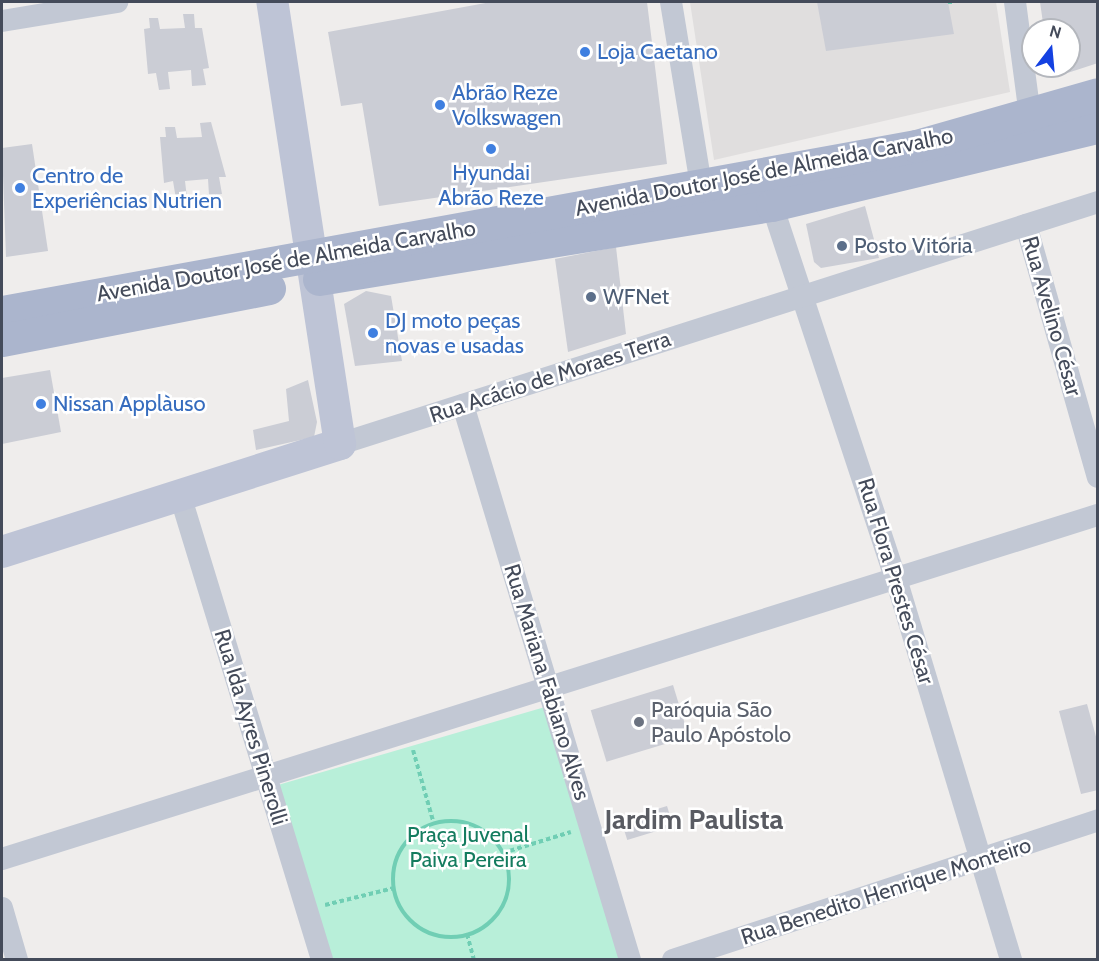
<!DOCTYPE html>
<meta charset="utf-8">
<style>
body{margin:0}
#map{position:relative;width:1099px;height:961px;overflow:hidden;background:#efedec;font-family:Cabin,sans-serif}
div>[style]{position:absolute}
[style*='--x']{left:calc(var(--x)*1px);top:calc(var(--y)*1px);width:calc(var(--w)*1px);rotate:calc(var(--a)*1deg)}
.education>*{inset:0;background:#e0dede}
.green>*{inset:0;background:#b8efd9}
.building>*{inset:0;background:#cbcdd5;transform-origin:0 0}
.path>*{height:4px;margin-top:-2px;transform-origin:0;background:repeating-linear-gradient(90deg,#70ceb4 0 4.5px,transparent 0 7.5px)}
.path>.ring{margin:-2px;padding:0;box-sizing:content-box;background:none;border:4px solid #70ceb4;border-radius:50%}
.street>*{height:22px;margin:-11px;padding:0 11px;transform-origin:11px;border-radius:11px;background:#c2c8d4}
.secondary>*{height:32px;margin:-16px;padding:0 16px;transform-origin:16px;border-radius:16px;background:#bec4d6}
.primary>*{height:33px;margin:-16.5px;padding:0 16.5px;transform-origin:16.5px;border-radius:16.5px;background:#abb5cd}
.dots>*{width:16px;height:16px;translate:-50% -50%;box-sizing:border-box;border:3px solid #fff;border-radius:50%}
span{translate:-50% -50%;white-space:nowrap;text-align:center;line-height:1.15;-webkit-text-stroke:5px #fff;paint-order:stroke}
.shop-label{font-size:22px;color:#366cbe}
.left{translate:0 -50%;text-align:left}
.street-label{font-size:22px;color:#444b5a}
.service-label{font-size:22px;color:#4e5e75}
.worship-label{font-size:22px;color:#5b616d}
.park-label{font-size:22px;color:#147c5f}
.district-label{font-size:28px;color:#595b62;font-weight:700}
.frame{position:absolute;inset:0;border:3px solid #444b5a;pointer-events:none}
.north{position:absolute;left:1021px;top:18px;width:60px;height:60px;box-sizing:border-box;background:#fff;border:2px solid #b4b7bd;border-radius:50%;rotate:16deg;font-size:16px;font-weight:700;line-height:24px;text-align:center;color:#444b5a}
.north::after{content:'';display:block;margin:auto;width:21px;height:27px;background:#1441e1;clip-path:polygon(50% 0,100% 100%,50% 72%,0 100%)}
</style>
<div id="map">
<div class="education">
<i style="clip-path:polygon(690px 2px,996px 2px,1010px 92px,714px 160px)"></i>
</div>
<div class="green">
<i style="clip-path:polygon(545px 707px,622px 959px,332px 959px,278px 785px)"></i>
</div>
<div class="building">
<i style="clip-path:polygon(491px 2px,647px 2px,667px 164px,379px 206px,362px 103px,341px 106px,328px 32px)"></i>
<i style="clip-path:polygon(817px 2px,948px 2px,954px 34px,826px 51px)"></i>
<i style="clip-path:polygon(1040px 2px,1098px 2px,1098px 63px,1052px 78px,1050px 66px,1069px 66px,1069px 30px,1044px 30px)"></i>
<i style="clip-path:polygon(183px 14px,194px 14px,195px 28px,202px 28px,209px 68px,203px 69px,206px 85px,192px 86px,191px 70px,168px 72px,170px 89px,159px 90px,156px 73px,148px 74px,144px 29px,150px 28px,149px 18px,158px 18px,160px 29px,185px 28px)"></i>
<i style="clip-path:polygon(211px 122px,226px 177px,219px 177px,222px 194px,209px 195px,208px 179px,185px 181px,187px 198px,176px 199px,173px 181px,164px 183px,160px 137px,166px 137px,165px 127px,175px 127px,177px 138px,202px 137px,200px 123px)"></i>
<i style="clip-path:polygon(32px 144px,48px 251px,6px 257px,2px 148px)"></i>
<i style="clip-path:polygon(865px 206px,879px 258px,821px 268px,814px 262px,806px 224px)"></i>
<i style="clip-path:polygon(616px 247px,626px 334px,568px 352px,555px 259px)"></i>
<i style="clip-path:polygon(366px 291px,391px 296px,402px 361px,355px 366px,344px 304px)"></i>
<i style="clip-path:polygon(50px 370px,61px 432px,2px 444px,2px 378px)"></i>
<i style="clip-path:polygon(308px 380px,317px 422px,314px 437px,256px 450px,253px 430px,289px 421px,286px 389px)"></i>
<i style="left:673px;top:685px;width:54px;height:86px;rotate:73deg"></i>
<i style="clip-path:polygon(1087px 704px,1098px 744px,1098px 790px,1081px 794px,1059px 711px)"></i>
<i style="left:667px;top:806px;width:21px;height:48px;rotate:73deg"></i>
</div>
<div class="path">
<i style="--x:948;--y:2;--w:6;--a:0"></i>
<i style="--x:413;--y:750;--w:77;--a:74.2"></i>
<i class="ring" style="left:393px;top:821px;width:112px;height:112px"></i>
<i style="--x:503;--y:853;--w:71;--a:-17.2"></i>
<i style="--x:325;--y:905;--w:71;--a:-13.8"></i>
<i style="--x:467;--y:934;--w:27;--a:75"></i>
</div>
<div class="street">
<i style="--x:671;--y:2;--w:185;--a:80.7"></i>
<i style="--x:1015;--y:2;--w:115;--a:82.5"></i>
<i style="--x:2;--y:21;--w:117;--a:-9.4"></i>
<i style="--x:772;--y:205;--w:397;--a:71.7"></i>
<i style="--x:897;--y:582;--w:395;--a:73.2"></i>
<i style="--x:1026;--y:225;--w:262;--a:74.1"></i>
<i style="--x:463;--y:405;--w:580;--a:73.25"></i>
<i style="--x:340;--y:444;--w:796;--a:-17.71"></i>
<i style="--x:180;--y:495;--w:486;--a:73"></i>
<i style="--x:2;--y:859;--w:1149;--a:-17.43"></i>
<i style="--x:2;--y:908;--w:54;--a:73.9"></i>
<i style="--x:673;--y:960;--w:447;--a:-18.2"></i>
</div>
<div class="secondary">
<i style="--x:2;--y:552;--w:355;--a:-17.7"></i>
<i style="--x:340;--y:444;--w:447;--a:-98.7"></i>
</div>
<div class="primary">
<i style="--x:319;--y:279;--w:459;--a:-9.3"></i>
<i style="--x:772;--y:205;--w:335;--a:-13.5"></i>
<i style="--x:2;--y:312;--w:929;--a:-10.29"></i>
<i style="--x:916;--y:146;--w:189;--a:-15.9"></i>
<i style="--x:2;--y:340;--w:272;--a:-11"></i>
</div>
<div class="dots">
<i style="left:585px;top:52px;background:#3f7fe0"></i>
<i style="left:440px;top:105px;background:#3f7fe0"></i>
<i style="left:491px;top:149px;background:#3f7fe0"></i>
<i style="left:20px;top:188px;background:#3f7fe0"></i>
<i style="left:842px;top:246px;background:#5c6f8a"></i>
<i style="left:591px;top:297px;background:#5c6f8a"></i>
<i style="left:373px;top:333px;background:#3f7fe0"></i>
<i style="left:41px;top:404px;background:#3f7fe0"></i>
<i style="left:639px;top:722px;background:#6b7280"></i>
</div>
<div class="shop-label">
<span class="left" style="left:597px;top:52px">Loja Caetano</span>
<span class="left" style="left:452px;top:105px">Abrão Reze<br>Volkswagen</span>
<span style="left:491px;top:185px">Hyundai<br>Abrão Reze</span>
<span class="left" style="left:32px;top:188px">Centro de<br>Experiências Nutrien</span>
<span class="left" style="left:385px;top:333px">DJ moto peças<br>novas e usadas</span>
<span class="left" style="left:53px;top:404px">Nissan Applàuso</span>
</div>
<div class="street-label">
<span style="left:764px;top:172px;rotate:-11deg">Avenida Doutor José de Almeida Carvalho</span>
<span style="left:286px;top:261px;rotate:-10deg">Avenida Doutor José de Almeida Carvalho</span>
<span style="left:1052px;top:316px;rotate:74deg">Rua Avelino César</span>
<span style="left:550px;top:377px;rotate:-18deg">Rua Acácio de Moraes Terra</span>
<span style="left:896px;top:581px;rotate:73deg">Rua Flora Prestes César</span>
<span style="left:547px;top:682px;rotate:73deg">Rua Mariana Fabiano Alves</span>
<span style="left:251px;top:727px;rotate:73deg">Rua Ida Ayres Pinerolli</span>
<span style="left:886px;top:891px;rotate:-18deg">Rua Benedito Henrique Monteiro</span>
</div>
<div class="service-label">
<span class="left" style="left:854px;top:246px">Posto Vitória</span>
<span class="left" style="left:603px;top:297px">WFNet</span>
</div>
<div class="worship-label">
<span class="left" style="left:651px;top:722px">Paróquia São<br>Paulo Apóstolo</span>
</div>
<div class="park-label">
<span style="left:468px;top:847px">Praça Juvenal<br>Paiva Pereira</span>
</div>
<div class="district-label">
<span style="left:694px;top:819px">Jardim Paulista</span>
</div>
<div class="frame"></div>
<div class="north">N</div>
</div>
